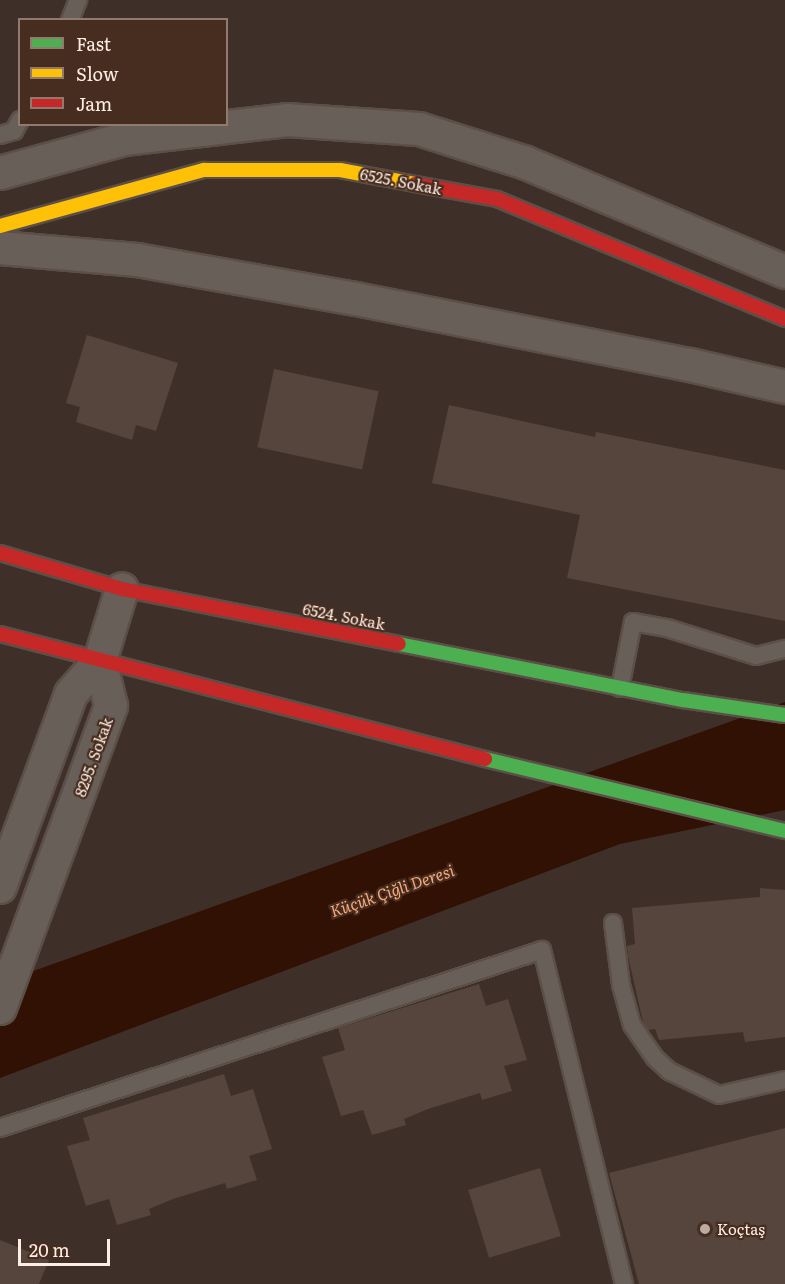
<!DOCTYPE html>
<meta charset="utf-8">
<style>
body{margin:0}
#map{position:relative;width:785px;height:1284px;overflow:hidden;background:#3e3028;font-family:Literata,serif}
div>[style]{position:absolute}
[style*='--x']{left:calc(var(--x)*1px);top:calc(var(--y)*1px);width:calc(var(--w)*1px);rotate:calc(var(--a)*1deg)}
.water>*{inset:0;background:#311104}
.building>*{inset:0;background:#55453c;transform-origin:0 0}
.roads{filter:drop-shadow(2px 0 #5c4f48) drop-shadow(-2px 0 #5c4f48) drop-shadow(0 2px #5c4f48) drop-shadow(0 -2px #5c4f48)}
.lane>*{height:16px;margin:-8px;padding:0 8px;transform-origin:8px;border-radius:8px;background:#695f59}
.street>*{height:32px;margin:-16px;padding:0 16px;transform-origin:16px;border-radius:16px;background:#695f59}
.fast>*{height:14px;margin:-7px;padding:0 7px;transform-origin:7px;border-radius:7px;background:#4caf50}
.slow>*{height:14px;margin:-7px;padding:0 7px;transform-origin:7px;border-radius:7px;background:#ffc107}
.jam>*{height:14px;margin:-7px;padding:0 7px;transform-origin:7px;border-radius:7px;background:#c62828}
.dots>*{width:16px;height:16px;translate:-50% -50%;box-sizing:border-box;border:3px solid #472d1f;border-radius:50%}
span{translate:-50% -50%;white-space:nowrap;text-align:center;line-height:1.15;-webkit-text-stroke:4.5px #472d1f;paint-order:stroke}
.street-label{font-size:15px;color:#feede4}
.poi-label{font-size:15px;color:#feede4}
.left{translate:0 -50%;text-align:left}
.water-label{font-size:16px;color:#f8a97c;font-style:italic}
.legend{position:absolute;left:18px;top:18px;width:210px;height:108px;box-sizing:border-box;background:#472d1f;border:2px solid #907a6e;margin:0;padding:8px 10px;list-style:none;font-size:18px;color:#feede4}
.legend li{display:flex;align-items:center;gap:12px;height:30px}
.legend b{width:30px;border:2px solid #907a6e}
.scale{position:absolute;left:18px;top:1239px;width:92px;height:27px;box-sizing:border-box;border:3px solid #feede4;border-top:0;padding-left:8px;font-size:18px;line-height:21px;white-space:nowrap;color:#feede4;-webkit-text-stroke:4px #472d1f;paint-order:stroke}
</style>
<div id="map">
<div class="water">
<i style="clip-path:polygon(785px 702px,785px 810px,620px 844px,0 1078px,0 983px)"></i>
</div>
<div class="building">
<i style="clip-path:polygon(87px 335px,178px 363px,156px 431px,136px 425px,132px 440px,76px 422px,80px 407px,66px 403px)"></i>
<i style="left:274px;top:369px;width:107px;height:80px;rotate:12deg"></i>
<i style="clip-path:polygon(449px 405px,595px 437px,596px 432px,785px 470px,785px 621px,567px 578px,580px 515px,432px 483px)"></i>
<i style="clip-path:polygon(760px 888px,785px 890px,785px 1037px,745px 1042px,743px 1032px,659px 1040px,655px 1029px,648px 1030px,643px 1022px,628px 956px,627px 946px,635px 944px,632px 908px,760px 897px)"></i>
<i style="clip-path:polygon(479px 984px,486px 1006px,508px 999px,527px 1060px,504px 1066px,512px 1091px,482px 1100px,480px 1093px,428px 1109px,404px 1119px,406px 1125px,372px 1135px,363px 1110px,341px 1116px,322px 1057px,345px 1050px,338px 1028px)"></i>
<i style="clip-path:polygon(224px 1074px,231px 1096px,253px 1089px,272px 1149px,249px 1156px,257px 1180px,227px 1189px,225px 1183px,173px 1199px,149px 1209px,151px 1215px,117px 1225px,109px 1199px,86px 1206px,67px 1146px,90px 1140px,83px 1118px)"></i>
<i style="clip-path:polygon(785px 1128px,785px 1284px,639px 1284px,609px 1173px)"></i>
<i style="left:540px;top:1168px;width:71px;height:75px;rotate:73deg"></i>
<i style="clip-path:polygon(0 1240px,49px 1260px,39px 1284px,0 1284px)"></i>
</div>
<div class="roads">
<div class="lane">
<i style="--x:70;--y:20;--w:22;--a:-68"></i>
<i style="--x:0;--y:135;--w:15;--a:-16"></i>
<i style="--x:14;--y:131;--w:13;--a:-61"></i>
<i style="--x:620;--y:688;--w:67;--a:-78.9"></i>
<i style="--x:633;--y:622;--w:35;--a:10"></i>
<i style="--x:667;--y:628;--w:93;--a:17.5"></i>
<i style="--x:756;--y:656;--w:30;--a:-14"></i>
<i style="--x:613;--y:923;--w:63;--a:82.6"></i>
<i style="--x:621;--y:985;--w:41;--a:74.6"></i>
<i style="--x:632;--y:1025;--w:40;--a:55.1"></i>
<i style="--x:655;--y:1058;--w:19;--a:43"></i>
<i style="--x:669;--y:1071;--w:55;--a:25.6"></i>
<i style="--x:719;--y:1095;--w:68;--a:-12.8"></i>
<i style="--x:0;--y:1128;--w:570;--a:-18.18"></i>
<i style="--x:542;--y:950;--w:344;--a:76.2"></i>
</div>
<div class="street">
<i style="--x:0;--y:173;--w:129;--a:-15.3"></i>
<i style="--x:124;--y:139;--w:164;--a:-6.6"></i>
<i style="--x:287;--y:120;--w:132;--a:3.9"></i>
<i style="--x:419;--y:129;--w:112;--a:17.6"></i>
<i style="--x:526;--y:163;--w:281;--a:22.8"></i>
<i style="--x:0;--y:248;--w:138;--a:5"></i>
<i style="--x:137;--y:260;--w:222;--a:10.1"></i>
<i style="--x:356;--y:299;--w:340;--a:11.2"></i>
<i style="--x:690;--y:365;--w:98;--a:13"></i>
<i style="--x:0;--y:887;--w:206;--a:-69.8"></i>
<i style="--x:71;--y:694;--w:44;--a:-48.7"></i>
<i style="--x:100;--y:661;--w:75;--a:-73"></i>
<i style="--x:0;--y:1008;--w:322;--a:-69.8"></i>
<i style="--x:111;--y:706;--w:46;--a:-103.7"></i>
</div>
<div class="fast">
<i style="--x:399;--y:644;--w:289;--a:11.2"></i>
<i style="--x:683;--y:700;--w:103;--a:8.4"></i>
<i style="--x:485;--y:759;--w:309;--a:13.5"></i>
</div>
<div class="slow">
<i style="--x:0;--y:226;--w:212;--a:-15.4"></i>
<i style="--x:204;--y:170;--w:136;--a:0"></i>
<i style="--x:340;--y:170;--w:76;--a:10.6"></i>
</div>
<div class="jam">
<i style="--x:415;--y:184;--w:83;--a:10.4"></i>
<i style="--x:497;--y:199;--w:312;--a:22.6"></i>
<i style="--x:0;--y:553;--w:127;--a:16.4"></i>
<i style="--x:122;--y:589;--w:282;--a:11.2"></i>
<i style="--x:0;--y:634;--w:501;--a:14.45"></i>
</div>
</div>
<div class="dots">
<i style="left:705px;top:1229px;background:#bbaba2"></i>
</div>
<div class="street-label">
<span style="left:401px;top:181px;rotate:11deg">6525. Sokak</span>
<span style="left:344px;top:616px;rotate:11deg">6524. Sokak</span>
<span style="left:93px;top:757px;rotate:-70deg">8295. Sokak</span>
</div>
<div class="poi-label">
<span class="left" style="left:717px;top:1229px">Koçtaş</span>
</div>
<div class="water-label">
<span style="left:392px;top:890px;rotate:-19deg">Küçük Çiğli Deresi</span>
</div>
<ul class="legend">
<li><b style="height:8px;background:#4caf50"></b>Fast</li>
<li><b style="height:8px;background:#ffc107"></b>Slow</li>
<li><b style="height:8px;background:#c62828"></b>Jam</li>
</ul>
<div class="scale">20 m</div>
</div>
